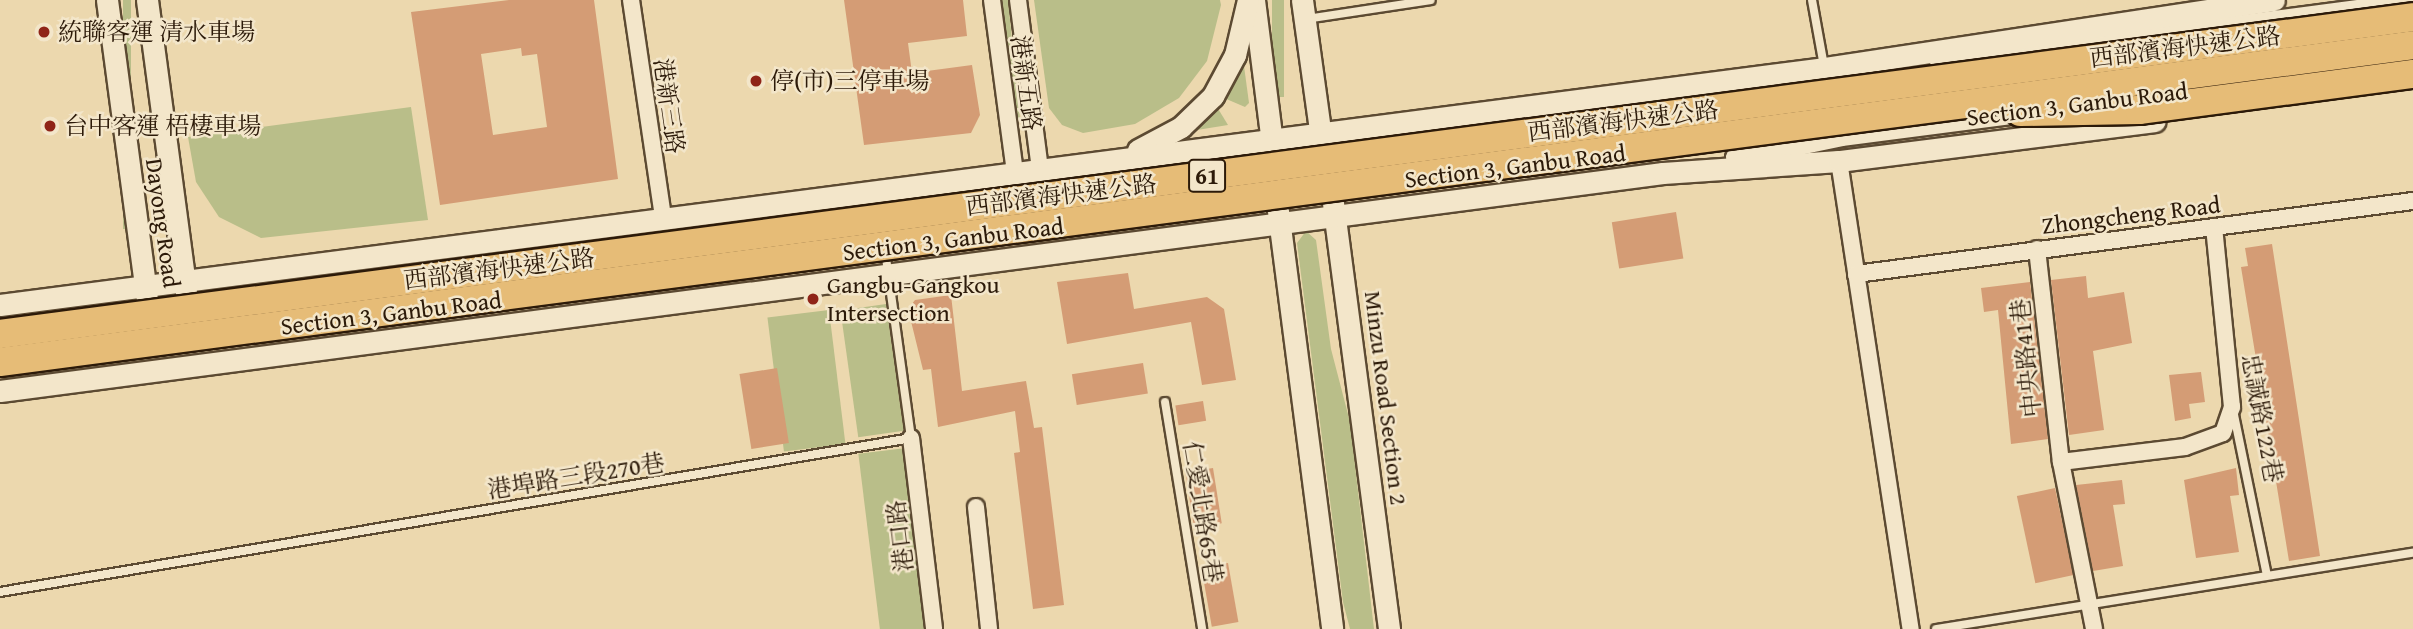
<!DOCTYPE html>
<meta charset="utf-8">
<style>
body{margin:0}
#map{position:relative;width:2413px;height:629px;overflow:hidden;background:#ecd8ae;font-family:"Gentium Book Plus","Noto Serif TC",serif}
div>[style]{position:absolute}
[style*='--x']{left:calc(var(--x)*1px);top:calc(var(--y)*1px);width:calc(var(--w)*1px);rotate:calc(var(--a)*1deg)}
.green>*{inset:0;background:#b9be89;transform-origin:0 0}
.building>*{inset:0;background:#d49c75;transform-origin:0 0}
.roads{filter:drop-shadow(2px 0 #5c4a32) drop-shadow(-2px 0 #5c4a32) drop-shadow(0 2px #5c4a32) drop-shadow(0 -2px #5c4a32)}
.service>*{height:8px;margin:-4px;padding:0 4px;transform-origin:4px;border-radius:4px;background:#f3e6ca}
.minor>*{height:16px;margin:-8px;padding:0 8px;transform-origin:8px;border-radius:8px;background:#f3e6ca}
.tertiary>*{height:21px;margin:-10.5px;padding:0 10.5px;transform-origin:10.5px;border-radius:10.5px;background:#f3e6ca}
.bridges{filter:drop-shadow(2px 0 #2c1a09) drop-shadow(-2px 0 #2c1a09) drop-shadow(0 2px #2c1a09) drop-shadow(0 -2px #2c1a09)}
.trunk-bridge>*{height:28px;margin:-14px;padding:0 14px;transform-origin:14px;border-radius:14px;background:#e6bc77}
.dots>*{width:19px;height:19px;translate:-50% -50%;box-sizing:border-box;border:4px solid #f3e6ca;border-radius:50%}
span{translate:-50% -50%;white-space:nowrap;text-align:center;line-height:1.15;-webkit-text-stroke:5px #f3e6ca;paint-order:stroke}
.shield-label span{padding:2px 5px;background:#f3e6ca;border:2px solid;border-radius:5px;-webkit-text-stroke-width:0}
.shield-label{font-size:23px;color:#2c1a09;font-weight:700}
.poi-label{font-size:24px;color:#2c1a09}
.left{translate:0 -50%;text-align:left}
.street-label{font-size:24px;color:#2c1a09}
</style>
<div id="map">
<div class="green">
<i style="left:123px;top:0;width:8px;height:229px"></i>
<i style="clip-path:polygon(1002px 0,1008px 0,1020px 120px,1018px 118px)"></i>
<i style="clip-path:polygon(1034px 0,1220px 0,1221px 5px,1207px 61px,1179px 98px,1135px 124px,1083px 133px,1062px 125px,1049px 108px)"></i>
<i style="left:1272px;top:0;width:12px;height:97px"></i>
<i style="clip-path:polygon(1244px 66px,1249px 103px,1245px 107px,1224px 98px)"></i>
<i style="clip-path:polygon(411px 107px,428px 220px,261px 238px,219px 217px,196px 182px,188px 137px)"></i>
<i style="clip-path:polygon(1217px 107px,1228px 125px,1197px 130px,1197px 127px)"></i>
<i style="clip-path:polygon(1306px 231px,1316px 240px,1331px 349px,1350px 422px,1374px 629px,1350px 629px,1343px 602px,1297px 243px)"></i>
<i style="left:886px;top:304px;width:128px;height:46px;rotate:82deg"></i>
<i style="left:829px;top:310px;width:135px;height:62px;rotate:83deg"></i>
<i style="left:906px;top:448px;width:182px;height:48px;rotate:83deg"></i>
</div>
<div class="building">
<i style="clip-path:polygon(evenodd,509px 0,594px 0,618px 179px,440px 205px,411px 12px,509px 0,521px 48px,522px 56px,537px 54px,547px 127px,493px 135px,481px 54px,521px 48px)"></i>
<i style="clip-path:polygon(844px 0,963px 0,967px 36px,908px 43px,912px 73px,972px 65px,980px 115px,971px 133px,864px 145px)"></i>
<i style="left:1676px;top:212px;width:47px;height:65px;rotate:81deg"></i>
<i style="clip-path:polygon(2272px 244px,2320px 556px,2289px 561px,2241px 267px,2248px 266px,2245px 248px)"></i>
<i style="clip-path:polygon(1128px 273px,1134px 309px,1207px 297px,1224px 309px,1236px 380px,1202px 385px,1191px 322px,1067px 344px,1057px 282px)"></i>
<i style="clip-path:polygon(2086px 276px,2088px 298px,2124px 292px,2132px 343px,2093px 351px,2104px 430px,2069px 435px,2051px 280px)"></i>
<i style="clip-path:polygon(2030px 282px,2048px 439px,2011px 444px,1998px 310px,1984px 312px,1981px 288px)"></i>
<i style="clip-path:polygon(951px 295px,962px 391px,1026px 381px,1034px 428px,1042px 427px,1064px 605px,1033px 609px,1014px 453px,1020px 452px,1015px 411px,938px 427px,931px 369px,923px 370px,908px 309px,915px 300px)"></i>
<i style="left:1143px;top:363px;width:31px;height:72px;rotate:81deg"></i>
<i style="left:777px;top:368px;width:76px;height:38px;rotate:81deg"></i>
<i style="clip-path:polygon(2201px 372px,2205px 402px,2189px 404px,2191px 418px,2175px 421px,2169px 375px)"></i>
<i style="left:1203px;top:401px;width:20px;height:28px;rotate:81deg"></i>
<i style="left:1213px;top:468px;width:56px;height:28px;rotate:81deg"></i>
<i style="clip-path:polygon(2236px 468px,2239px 495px,2230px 496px,2239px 552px,2196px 558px,2184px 480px)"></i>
<i style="clip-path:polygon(2122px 480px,2125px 504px,2113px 505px,2123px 566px,2093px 571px,2076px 485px)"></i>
<i style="left:2055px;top:488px;width:89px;height:39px;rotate:78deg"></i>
<i style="left:1228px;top:563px;width:60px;height:27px;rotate:80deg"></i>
</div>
<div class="roads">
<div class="service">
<i style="--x:1812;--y:0;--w:67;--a:79.7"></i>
<i style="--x:1306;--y:19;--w:126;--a:-8.6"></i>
<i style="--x:1165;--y:402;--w:230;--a:80.7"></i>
<i style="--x:2233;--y:410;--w:168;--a:78.4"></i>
<i style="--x:0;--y:592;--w:924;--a:-9.59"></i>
<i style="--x:911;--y:438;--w:189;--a:-97.9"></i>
<i style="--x:1936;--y:629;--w:483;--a:-9.1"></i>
</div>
<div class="minor">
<i style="--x:631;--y:0;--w:220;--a:81.6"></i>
<i style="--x:992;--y:0;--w:174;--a:82.4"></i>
<i style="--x:1018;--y:0;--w:170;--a:82.6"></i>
<i style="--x:1839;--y:161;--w:474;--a:81.3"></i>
<i style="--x:2037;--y:249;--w:214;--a:83.6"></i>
<i style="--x:2061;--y:462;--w:170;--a:78.8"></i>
<i style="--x:1856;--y:274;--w:562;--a:-7.47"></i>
<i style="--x:911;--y:438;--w:192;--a:83.1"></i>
<i style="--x:2061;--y:462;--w:125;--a:-6.9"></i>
<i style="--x:2185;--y:447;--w:40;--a:-20.2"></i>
<i style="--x:2223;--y:433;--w:28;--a:-71"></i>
<i style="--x:2232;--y:407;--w:181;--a:-95.7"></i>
<i style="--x:976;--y:507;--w:123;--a:83.9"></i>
</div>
<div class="tertiary">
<i style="--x:107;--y:0;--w:302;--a:82.4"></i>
<i style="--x:147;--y:0;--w:297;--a:82.4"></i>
<i style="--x:1254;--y:0;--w:152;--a:82.8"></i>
<i style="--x:1302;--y:0;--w:145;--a:82.1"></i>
<i style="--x:1940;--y:65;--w:477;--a:-7.5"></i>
<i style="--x:1138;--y:150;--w:49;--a:-28.1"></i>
<i style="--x:1181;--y:127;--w:45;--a:-44.1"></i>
<i style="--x:1213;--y:96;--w:47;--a:-61.8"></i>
<i style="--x:1235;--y:55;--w:57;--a:-76.7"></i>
<i style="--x:1736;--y:157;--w:107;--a:-11.8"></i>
<i style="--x:1841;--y:135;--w:194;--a:-7.4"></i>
<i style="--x:1333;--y:203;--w:430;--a:82.5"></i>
<i style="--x:1278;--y:211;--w:421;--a:82.6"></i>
<i style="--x:0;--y:305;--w:1839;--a:-7.4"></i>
<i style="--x:1824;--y:68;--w:455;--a:-8.6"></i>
<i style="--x:0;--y:391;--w:1677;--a:-7.47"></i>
<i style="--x:1663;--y:173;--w:176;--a:-3.9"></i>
<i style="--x:1839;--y:161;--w:318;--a:-7.2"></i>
</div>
</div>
<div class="bridges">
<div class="trunk-bridge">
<i style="--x:2020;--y:112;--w:119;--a:-1"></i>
<i style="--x:2139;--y:110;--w:276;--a:-7.5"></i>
<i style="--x:0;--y:334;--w:2434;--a:-7.48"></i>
<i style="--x:0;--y:362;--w:2434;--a:-7.48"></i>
</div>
</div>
<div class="dots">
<i style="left:44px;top:32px;background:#8f2418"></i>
<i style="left:756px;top:81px;background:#8f2418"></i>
<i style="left:50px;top:126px;background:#8f2418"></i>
<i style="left:813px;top:299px;background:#8f2418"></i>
</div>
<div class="shield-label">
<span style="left:1207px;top:176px">61</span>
</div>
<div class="poi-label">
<span class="left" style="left:58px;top:32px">統聯客運 清水車場</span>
<span class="left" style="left:770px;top:81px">停(市)三停車場</span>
<span class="left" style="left:64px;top:126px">台中客運 梧棲車場</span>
<span class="left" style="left:827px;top:299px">Gangbu-Gangkou<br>Intersection</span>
</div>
<div class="street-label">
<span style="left:2185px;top:47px;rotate:-7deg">西部濱海快速公路</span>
<span style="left:1026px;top:83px;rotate:82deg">港新五路</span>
<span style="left:2077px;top:104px;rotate:-7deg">Section 3, Ganbu Road</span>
<span style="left:669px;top:106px;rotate:82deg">港新三路</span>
<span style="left:1623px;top:121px;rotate:-7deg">西部濱海快速公路</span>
<span style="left:1515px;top:166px;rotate:-7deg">Section 3, Ganbu Road</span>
<span style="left:1061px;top:195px;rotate:-7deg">西部濱海快速公路</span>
<span style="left:2131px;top:215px;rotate:-7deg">Zhongcheng Road</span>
<span style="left:163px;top:223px;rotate:82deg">Dayong Road</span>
<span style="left:953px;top:239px;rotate:-7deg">Section 3, Ganbu Road</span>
<span style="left:499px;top:269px;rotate:-7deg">西部濱海快速公路</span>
<span style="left:391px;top:313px;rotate:-7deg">Section 3, Ganbu Road</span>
<span style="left:2026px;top:358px;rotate:-96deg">中央路41巷</span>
<span style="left:1386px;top:398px;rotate:83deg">Minzu Road Section 2</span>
<span style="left:2262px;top:418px;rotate:79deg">忠誠路122巷</span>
<span style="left:576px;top:476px;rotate:-9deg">港埠路三段270巷</span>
<span style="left:1203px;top:512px;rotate:81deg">仁愛北路65巷</span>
<span style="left:900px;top:536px;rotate:-97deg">港口路</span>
</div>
</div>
